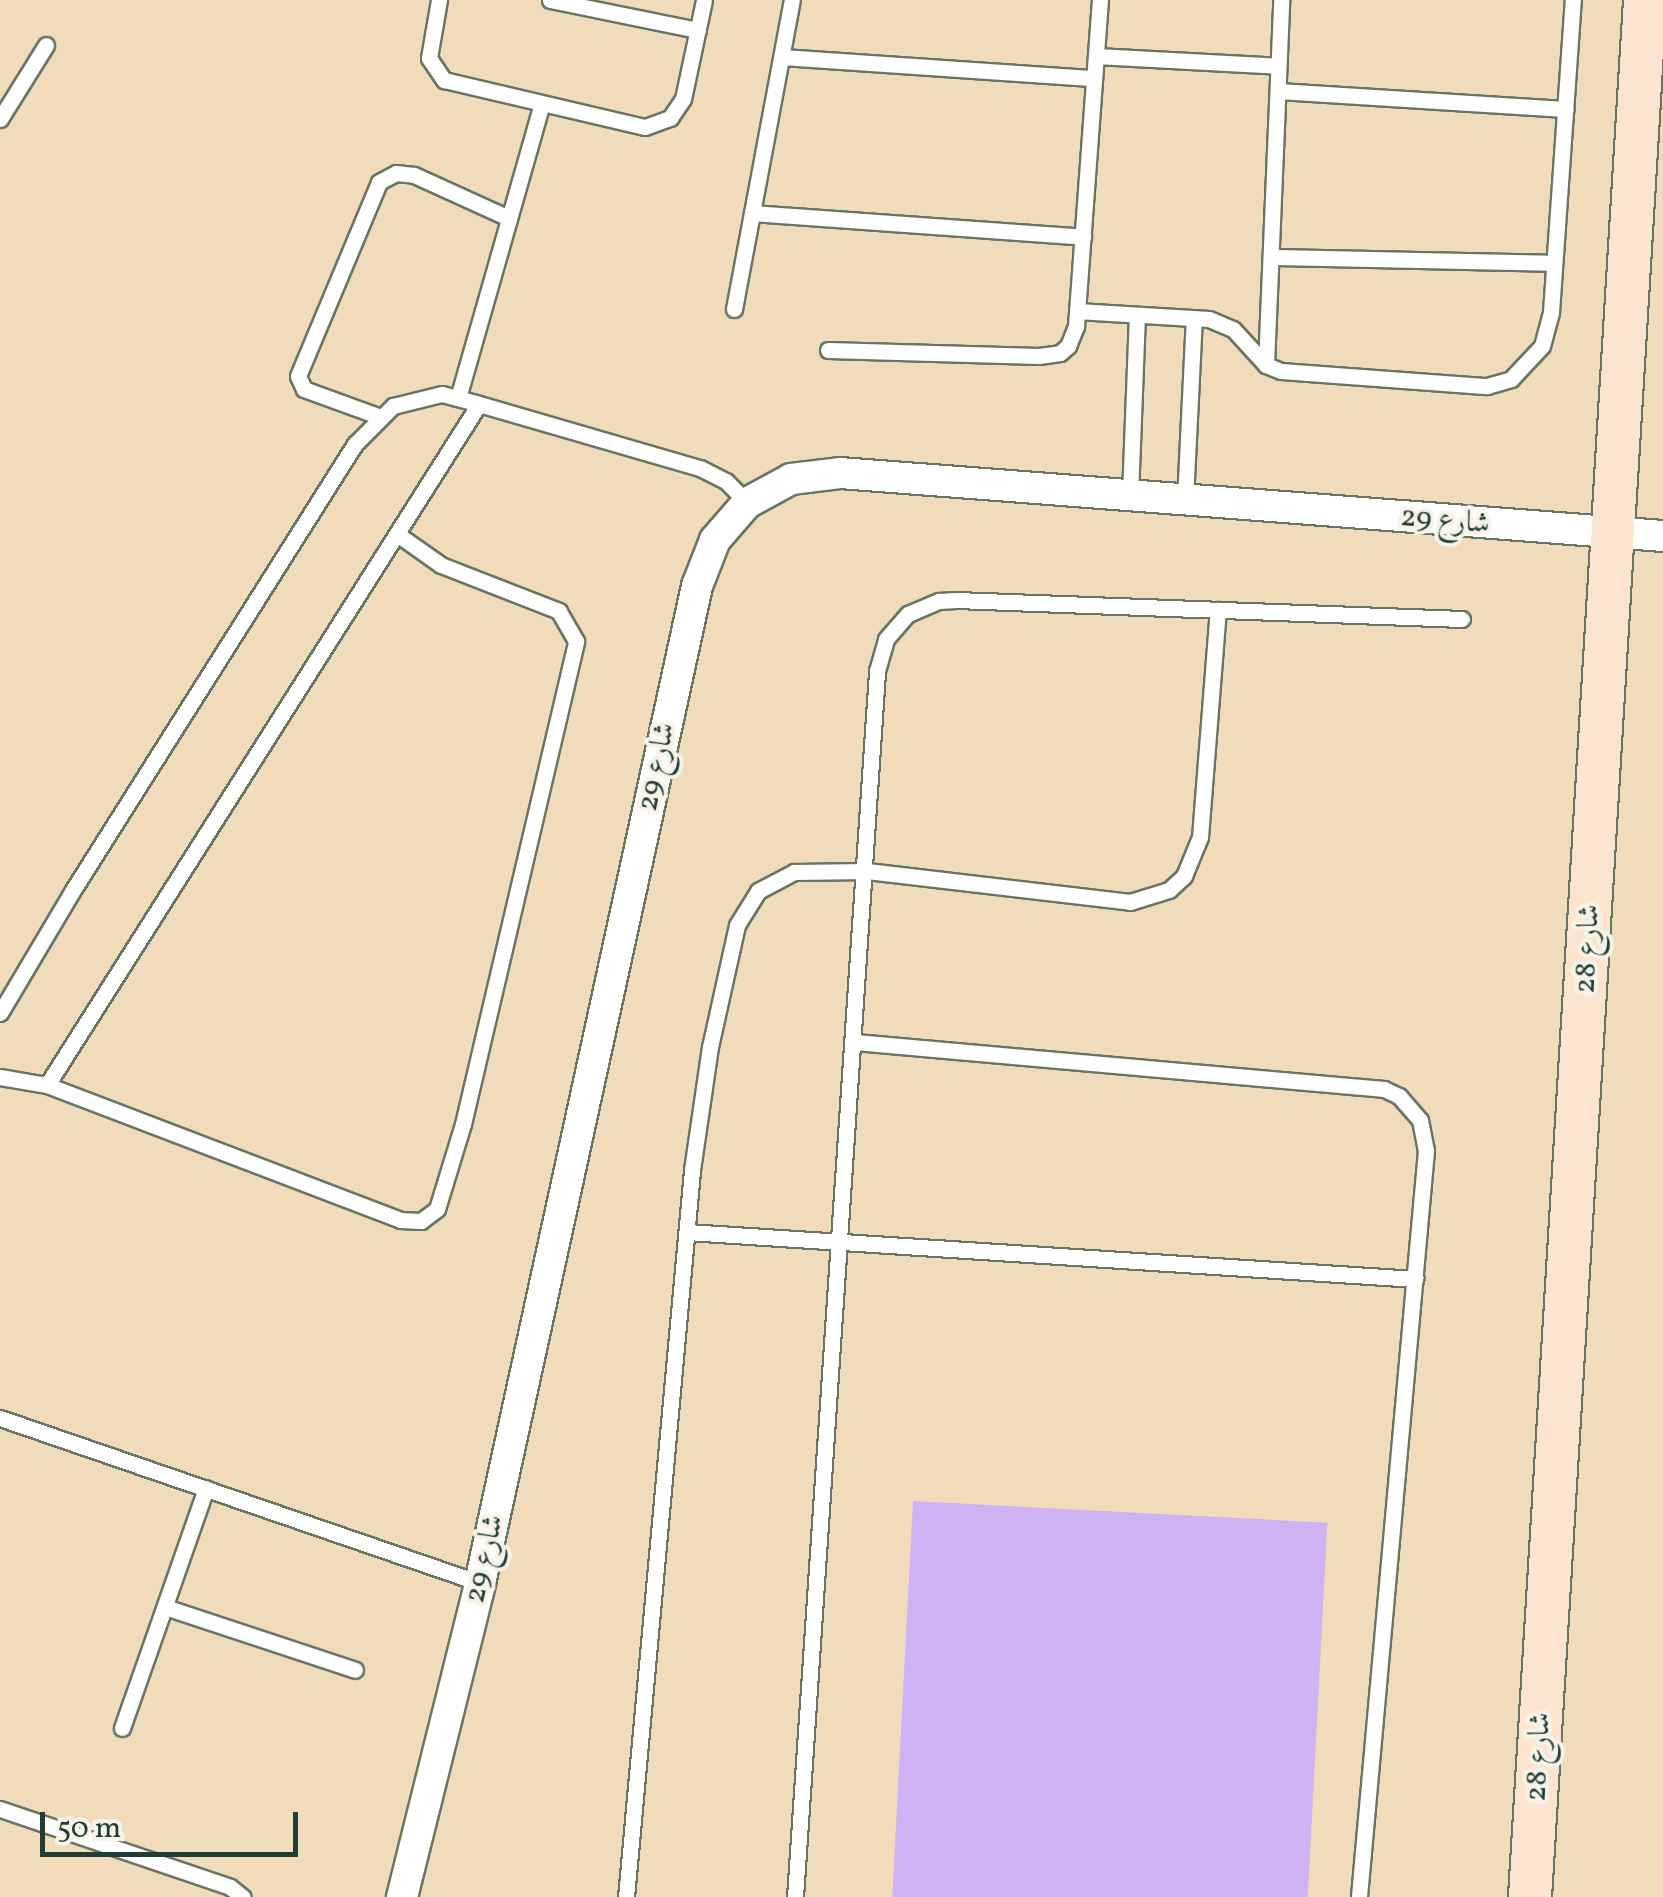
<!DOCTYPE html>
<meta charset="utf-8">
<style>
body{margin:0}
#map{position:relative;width:1663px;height:1897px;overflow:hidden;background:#f0dcbb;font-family:Vollkorn,Amiri,serif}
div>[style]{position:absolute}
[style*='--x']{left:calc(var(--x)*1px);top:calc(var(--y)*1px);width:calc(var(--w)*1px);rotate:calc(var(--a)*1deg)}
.building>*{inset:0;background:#ceb3f4;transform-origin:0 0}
.roads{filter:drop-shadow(2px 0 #687563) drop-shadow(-2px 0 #687563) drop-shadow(0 2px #687563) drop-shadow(0 -2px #687563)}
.lane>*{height:15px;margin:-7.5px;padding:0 7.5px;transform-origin:7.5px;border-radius:7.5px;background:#fff}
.street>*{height:30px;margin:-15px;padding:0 15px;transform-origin:15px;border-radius:15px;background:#fff}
.secondary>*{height:42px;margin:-21px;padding:0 21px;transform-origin:21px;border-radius:21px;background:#fce5d0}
span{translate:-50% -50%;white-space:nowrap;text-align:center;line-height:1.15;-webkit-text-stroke:8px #f7f3e8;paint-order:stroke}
.street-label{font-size:30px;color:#1f3d34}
.scale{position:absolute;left:40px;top:1812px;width:258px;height:45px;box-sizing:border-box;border:5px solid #1f3d34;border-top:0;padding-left:12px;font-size:30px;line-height:35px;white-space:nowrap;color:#1f3d34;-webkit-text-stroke:8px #f7f3e8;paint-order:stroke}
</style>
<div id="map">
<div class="building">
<i style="left:913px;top:1501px;width:415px;height:397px;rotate:3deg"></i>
</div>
<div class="roads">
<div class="lane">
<i style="--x:439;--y:0;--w:59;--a:99.8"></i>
<i style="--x:429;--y:58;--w:27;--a:56"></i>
<i style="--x:444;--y:80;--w:206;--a:13.2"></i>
<i style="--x:645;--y:127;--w:27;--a:-20"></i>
<i style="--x:670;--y:118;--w:23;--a:-56"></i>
<i style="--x:683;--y:99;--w:101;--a:-78"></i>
<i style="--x:550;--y:0;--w:151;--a:11.5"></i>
<i style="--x:1096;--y:56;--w:182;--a:3.1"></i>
<i style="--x:782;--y:57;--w:313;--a:3.9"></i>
<i style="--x:1278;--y:91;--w:288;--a:3.6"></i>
<i style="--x:0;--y:119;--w:87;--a:-58.1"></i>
<i style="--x:752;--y:213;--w:332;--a:4.1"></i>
<i style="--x:1271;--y:257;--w:283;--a:1.2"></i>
<i style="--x:734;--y:309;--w:314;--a:-79.4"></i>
<i style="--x:1077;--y:311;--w:132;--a:3.5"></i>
<i style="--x:1209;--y:319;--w:26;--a:23"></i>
<i style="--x:1233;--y:329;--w:49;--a:47.5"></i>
<i style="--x:1266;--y:365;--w:16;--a:22"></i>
<i style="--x:1281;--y:371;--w:207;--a:4.2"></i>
<i style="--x:1487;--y:386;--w:25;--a:-16"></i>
<i style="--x:1511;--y:379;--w:45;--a:-46.8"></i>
<i style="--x:1542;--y:346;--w:35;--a:-75"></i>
<i style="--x:1551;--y:312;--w:313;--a:-86"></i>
<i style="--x:828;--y:350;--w:211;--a:1.6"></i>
<i style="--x:1039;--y:356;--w:21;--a:-8"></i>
<i style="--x:1060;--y:353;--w:11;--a:-41"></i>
<i style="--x:1068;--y:346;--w:22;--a:-68"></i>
<i style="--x:1076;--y:326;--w:327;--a:-85.8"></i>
<i style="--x:1266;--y:365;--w:365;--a:-87.6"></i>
<i style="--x:458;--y:398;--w:306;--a:-74.1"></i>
<i style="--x:378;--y:416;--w:79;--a:-160"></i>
<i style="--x:304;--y:389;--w:14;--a:-115"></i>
<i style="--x:298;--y:376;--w:210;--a:-67.3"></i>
<i style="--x:379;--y:182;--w:19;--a:-28"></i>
<i style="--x:396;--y:173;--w:18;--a:6"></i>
<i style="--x:414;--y:175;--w:104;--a:24.4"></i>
<i style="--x:1130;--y:496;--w:181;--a:-87.8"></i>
<i style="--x:1185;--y:500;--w:182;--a:-87.2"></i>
<i style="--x:0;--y:1013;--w:143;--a:-59.3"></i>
<i style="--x:73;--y:890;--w:528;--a:-57.7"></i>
<i style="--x:355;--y:444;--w:54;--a:-45"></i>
<i style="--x:393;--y:406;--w:50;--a:-13.8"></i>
<i style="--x:442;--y:394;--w:38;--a:15"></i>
<i style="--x:479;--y:404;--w:230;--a:16.2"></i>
<i style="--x:700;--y:468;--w:29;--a:27"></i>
<i style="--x:726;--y:481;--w:30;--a:46"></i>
<i style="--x:855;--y:1042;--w:531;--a:5.08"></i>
<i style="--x:1384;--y:1089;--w:17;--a:25"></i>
<i style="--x:1399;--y:1096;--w:32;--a:49"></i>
<i style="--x:1420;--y:1120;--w:31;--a:79"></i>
<i style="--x:1426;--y:1150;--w:750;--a:95.13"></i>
<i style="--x:0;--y:1077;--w:48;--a:9.7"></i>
<i style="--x:47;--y:1085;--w:378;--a:20.9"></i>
<i style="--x:400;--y:1220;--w:21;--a:3"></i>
<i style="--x:421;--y:1221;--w:20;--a:-37"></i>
<i style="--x:437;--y:1209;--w:89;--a:-73"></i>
<i style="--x:463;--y:1124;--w:496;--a:-76.8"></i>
<i style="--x:576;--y:641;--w:34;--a:-120"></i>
<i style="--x:559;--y:611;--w:127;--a:-158.7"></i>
<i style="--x:441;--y:565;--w:54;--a:-144.8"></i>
<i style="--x:47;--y:1085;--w:806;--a:-57.61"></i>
<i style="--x:687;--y:1232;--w:730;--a:3.69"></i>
<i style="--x:0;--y:1418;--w:508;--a:18.97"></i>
<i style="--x:165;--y:1607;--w:200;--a:18.3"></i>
<i style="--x:122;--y:1728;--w:254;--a:-70.7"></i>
<i style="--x:0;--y:1809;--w:243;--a:18.7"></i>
<i style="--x:230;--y:1887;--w:16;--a:38"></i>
<i style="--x:626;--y:1897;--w:730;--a:-84.81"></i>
<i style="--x:692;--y:1170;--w:124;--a:-81.7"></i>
<i style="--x:710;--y:1047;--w:125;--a:-77.5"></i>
<i style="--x:737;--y:925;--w:40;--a:-58"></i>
<i style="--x:758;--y:891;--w:41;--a:-27.8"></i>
<i style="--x:794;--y:872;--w:73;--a:-0.8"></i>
<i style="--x:867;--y:871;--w:265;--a:6.7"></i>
<i style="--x:1130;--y:902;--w:41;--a:-17.1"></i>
<i style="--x:1169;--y:890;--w:21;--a:-43"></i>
<i style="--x:1184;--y:876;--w:42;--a:-67.7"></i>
<i style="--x:1200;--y:837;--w:228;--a:-85.5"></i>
<i style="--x:795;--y:1897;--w:1229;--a:-86.17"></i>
<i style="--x:877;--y:671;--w:33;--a:-74"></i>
<i style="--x:886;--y:639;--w:33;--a:-49"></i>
<i style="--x:908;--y:614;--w:34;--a:-23"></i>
<i style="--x:939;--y:601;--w:17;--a:-3"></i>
<i style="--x:956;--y:600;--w:506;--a:2.15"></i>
</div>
<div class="street">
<i style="--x:402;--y:1897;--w:324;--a:-76"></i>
<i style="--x:480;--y:1583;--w:1020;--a:-77.72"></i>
<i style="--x:697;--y:586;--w:49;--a:-68.6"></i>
<i style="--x:715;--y:540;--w:49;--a:-49.1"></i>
<i style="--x:747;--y:503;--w:50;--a:-28.6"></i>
<i style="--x:791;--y:479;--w:49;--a:-7"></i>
<i style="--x:840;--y:473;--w:825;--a:4.38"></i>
</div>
<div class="secondary">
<i style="--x:1530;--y:1897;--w:1900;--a:-86.53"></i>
</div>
</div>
<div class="street-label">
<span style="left:1445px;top:521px;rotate:5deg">شارع 29</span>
<span style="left:657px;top:767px;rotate:-78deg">شارع 29</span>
<span style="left:1588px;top:949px;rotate:-87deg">شارع 28</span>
<span style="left:485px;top:1559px;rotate:-77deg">شارع 29</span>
<span style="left:1539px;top:1757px;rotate:-87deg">شارع 28</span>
</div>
<div class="scale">50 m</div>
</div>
